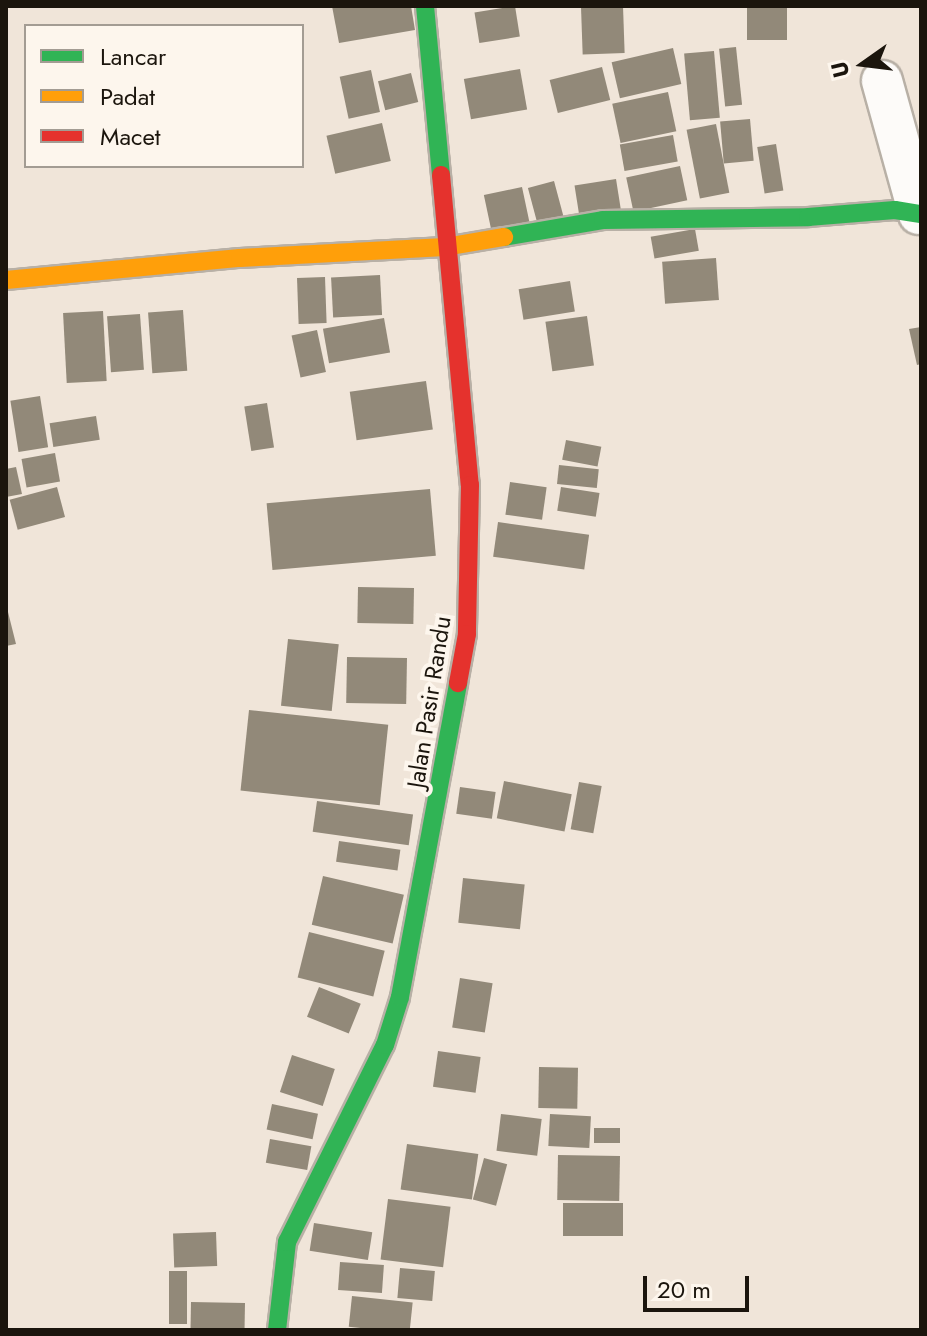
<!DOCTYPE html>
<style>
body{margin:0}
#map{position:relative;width:927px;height:1336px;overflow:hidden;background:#f0e5d9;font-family:Jost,sans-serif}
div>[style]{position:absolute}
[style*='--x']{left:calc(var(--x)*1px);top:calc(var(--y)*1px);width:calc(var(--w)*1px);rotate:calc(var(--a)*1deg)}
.building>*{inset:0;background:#928979;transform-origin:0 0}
.roads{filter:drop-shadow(2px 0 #b8b0a6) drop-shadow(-2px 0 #b8b0a6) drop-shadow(0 2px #b8b0a6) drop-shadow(0 -2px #b8b0a6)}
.street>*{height:40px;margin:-20px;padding:0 20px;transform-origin:20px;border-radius:20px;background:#fdfbf9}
.fast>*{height:18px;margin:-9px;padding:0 9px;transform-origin:9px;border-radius:9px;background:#30b455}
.slow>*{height:18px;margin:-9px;padding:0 9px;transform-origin:9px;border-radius:9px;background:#ff9f0a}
.jam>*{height:18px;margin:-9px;padding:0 9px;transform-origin:9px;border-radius:9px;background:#e5322d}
span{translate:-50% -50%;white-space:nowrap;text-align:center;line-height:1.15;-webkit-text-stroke:8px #fdf6ed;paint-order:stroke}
.street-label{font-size:24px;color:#1b150d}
.frame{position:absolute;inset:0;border:8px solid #1b150d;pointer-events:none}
.legend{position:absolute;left:24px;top:24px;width:280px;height:144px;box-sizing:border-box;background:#fdf6ed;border:2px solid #a39c93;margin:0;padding:10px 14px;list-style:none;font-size:24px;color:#1b150d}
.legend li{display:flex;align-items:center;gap:16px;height:40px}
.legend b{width:40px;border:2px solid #a39c93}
.north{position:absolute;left:823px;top:24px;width:80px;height:80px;-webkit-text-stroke:6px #fdf6ed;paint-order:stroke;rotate:256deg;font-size:22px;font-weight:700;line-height:32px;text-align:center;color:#1b150d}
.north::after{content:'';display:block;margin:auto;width:28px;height:36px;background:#1b150d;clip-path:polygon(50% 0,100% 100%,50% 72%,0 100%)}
.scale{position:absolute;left:643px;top:1276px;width:106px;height:36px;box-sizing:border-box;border:4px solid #1b150d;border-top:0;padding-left:10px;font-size:24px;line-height:28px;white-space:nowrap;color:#1b150d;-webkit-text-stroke:6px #fdf6ed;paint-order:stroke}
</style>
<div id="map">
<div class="building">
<i style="clip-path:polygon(332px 6px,411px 6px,415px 30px,339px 43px)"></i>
<i style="left:515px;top:6px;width:31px;height:41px;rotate:81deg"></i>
<i style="left:623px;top:6px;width:47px;height:42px;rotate:88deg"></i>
<i style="left:747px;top:6px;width:40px;height:34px"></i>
<i style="left:736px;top:47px;width:58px;height:17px;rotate:84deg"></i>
<i style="left:673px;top:48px;width:37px;height:63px;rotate:77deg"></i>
<i style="left:714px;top:51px;width:67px;height:30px;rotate:85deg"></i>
<i style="left:602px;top:67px;width:34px;height:54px;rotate:76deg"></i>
<i style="left:520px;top:69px;width:41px;height:57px;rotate:80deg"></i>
<i style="left:371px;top:70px;width:43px;height:32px;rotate:78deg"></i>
<i style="left:411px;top:73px;width:30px;height:34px;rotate:76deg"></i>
<i style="left:668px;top:92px;width:40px;height:57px;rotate:78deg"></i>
<i style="left:750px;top:119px;width:42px;height:30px;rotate:85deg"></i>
<i style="left:382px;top:123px;width:39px;height:57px;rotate:77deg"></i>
<i style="left:716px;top:124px;width:70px;height:30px;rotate:79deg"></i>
<i style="left:673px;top:135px;width:27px;height:54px;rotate:80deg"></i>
<i style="left:776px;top:144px;width:47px;height:19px;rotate:81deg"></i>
<i style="left:680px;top:166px;width:35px;height:55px;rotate:78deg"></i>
<i style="left:616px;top:179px;width:38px;height:42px;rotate:81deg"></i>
<i style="left:554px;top:181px;width:38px;height:27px;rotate:75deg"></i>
<i style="left:522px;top:187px;width:38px;height:39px;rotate:78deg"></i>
<i style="left:695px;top:229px;width:22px;height:45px;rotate:80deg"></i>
<i style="left:716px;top:258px;width:42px;height:54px;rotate:86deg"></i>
<i style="left:380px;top:275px;width:40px;height:49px;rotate:87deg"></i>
<i style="left:325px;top:277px;width:46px;height:28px;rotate:88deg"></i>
<i style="left:570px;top:281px;width:31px;height:52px;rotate:81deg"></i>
<i style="left:183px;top:310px;width:61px;height:35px;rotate:86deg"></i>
<i style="left:103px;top:311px;width:70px;height:40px;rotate:87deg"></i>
<i style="left:140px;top:314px;width:56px;height:33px;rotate:86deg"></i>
<i style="left:587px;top:316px;width:50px;height:42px;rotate:82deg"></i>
<i style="left:384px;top:318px;width:35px;height:62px;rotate:80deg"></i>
<i style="clip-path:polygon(921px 327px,921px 364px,917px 365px,909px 329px)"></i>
<i style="left:317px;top:330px;width:43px;height:26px;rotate:78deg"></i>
<i style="left:426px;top:381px;width:49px;height:77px;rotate:82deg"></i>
<i style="left:40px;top:396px;width:52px;height:30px;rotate:81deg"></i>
<i style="left:267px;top:403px;width:45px;height:23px;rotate:81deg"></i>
<i style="left:96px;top:416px;width:24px;height:47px;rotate:81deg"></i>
<i style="left:566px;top:440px;width:36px;height:20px;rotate:11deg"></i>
<i style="left:55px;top:453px;width:29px;height:34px;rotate:80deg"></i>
<i style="left:559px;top:465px;width:40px;height:19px;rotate:6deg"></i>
<i style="clip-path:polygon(16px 467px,22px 494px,6px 497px,6px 469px)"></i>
<i style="left:510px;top:482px;width:37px;height:33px;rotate:8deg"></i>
<i style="left:57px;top:487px;width:31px;height:49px;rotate:75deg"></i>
<i style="left:561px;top:487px;width:39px;height:24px;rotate:9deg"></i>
<i style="left:430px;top:489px;width:67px;height:164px;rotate:85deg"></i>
<i style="left:498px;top:522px;width:92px;height:35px;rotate:8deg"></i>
<i style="left:358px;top:587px;width:56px;height:36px;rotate:1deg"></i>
<i style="clip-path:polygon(6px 604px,16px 644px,6px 646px)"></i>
<i style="left:288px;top:639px;width:51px;height:67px;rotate:6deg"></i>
<i style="left:347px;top:657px;width:60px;height:46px;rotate:1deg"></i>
<i style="left:249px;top:710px;width:140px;height:81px;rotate:6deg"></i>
<i style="left:504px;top:781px;width:69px;height:38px;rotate:11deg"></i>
<i style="left:579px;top:782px;width:23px;height:48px;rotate:10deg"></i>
<i style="left:460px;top:787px;width:36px;height:27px;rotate:8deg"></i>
<i style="left:317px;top:801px;width:97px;height:31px;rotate:8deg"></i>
<i style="left:339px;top:841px;width:62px;height:21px;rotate:8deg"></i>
<i style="left:323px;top:876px;width:83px;height:50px;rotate:13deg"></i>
<i style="left:463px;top:878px;width:62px;height:45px;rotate:6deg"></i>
<i style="left:309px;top:932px;width:78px;height:47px;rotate:14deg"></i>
<i style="left:460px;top:978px;width:33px;height:50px;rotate:9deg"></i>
<i style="left:319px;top:987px;width:45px;height:32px;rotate:22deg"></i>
<i style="left:438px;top:1051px;width:43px;height:36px;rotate:8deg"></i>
<i style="left:292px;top:1055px;width:45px;height:39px;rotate:18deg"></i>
<i style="left:539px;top:1067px;width:39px;height:41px;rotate:1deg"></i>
<i style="left:272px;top:1104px;width:47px;height:26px;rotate:12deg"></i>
<i style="left:501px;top:1114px;width:41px;height:37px;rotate:7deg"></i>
<i style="left:550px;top:1114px;width:41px;height:32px;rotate:3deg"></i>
<i style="left:594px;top:1128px;width:26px;height:15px"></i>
<i style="left:270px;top:1139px;width:42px;height:24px;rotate:10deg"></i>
<i style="left:407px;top:1144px;width:72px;height:46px;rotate:8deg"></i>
<i style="left:558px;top:1155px;width:62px;height:45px;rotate:1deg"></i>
<i style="left:484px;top:1158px;width:24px;height:43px;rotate:15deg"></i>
<i style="left:388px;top:1199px;width:63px;height:61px;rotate:7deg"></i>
<i style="left:623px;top:1203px;width:33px;height:60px;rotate:90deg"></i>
<i style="left:314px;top:1223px;width:59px;height:28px;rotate:9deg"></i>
<i style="left:216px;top:1232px;width:34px;height:43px;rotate:88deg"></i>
<i style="left:340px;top:1262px;width:44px;height:28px;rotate:4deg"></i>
<i style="left:400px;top:1268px;width:35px;height:30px;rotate:5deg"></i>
<i style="left:187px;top:1271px;width:53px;height:18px;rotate:90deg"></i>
<i style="left:352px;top:1296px;width:61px;height:31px;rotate:6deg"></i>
<i style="left:191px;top:1302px;width:54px;height:28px;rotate:1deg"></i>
</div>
<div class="roads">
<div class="street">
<i style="--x:882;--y:81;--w:138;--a:74.5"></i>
</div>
<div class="fast">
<i style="--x:425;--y:6;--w:170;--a:84.6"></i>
<i style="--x:504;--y:237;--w:100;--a:-9.7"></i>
<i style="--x:603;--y:220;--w:205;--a:-0.8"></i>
<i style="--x:808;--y:217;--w:87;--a:-4.6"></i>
<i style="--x:895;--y:210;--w:26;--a:9"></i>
<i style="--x:277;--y:1330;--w:89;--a:-83.5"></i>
<i style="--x:287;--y:1242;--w:220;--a:-63.6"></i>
<i style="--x:385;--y:1045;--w:50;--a:-72.6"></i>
<i style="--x:400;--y:997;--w:319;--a:-79.5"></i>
</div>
<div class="slow">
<i style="--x:6;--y:280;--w:235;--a:-5.4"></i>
<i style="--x:240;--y:258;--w:205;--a:-3.1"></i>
<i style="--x:445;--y:247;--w:60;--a:-9.6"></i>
</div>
<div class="jam">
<i style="--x:441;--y:175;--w:311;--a:84.7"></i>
<i style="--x:470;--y:485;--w:149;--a:91.2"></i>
<i style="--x:467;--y:634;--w:50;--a:100.4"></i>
</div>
</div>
<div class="street-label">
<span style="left:429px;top:702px;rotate:-81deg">Jalan Pasir Randu</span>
</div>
<div class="frame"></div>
<ul class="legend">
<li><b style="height:10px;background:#30b455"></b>Lancar</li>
<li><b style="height:10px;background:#ff9f0a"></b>Padat</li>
<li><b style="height:10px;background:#e5322d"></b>Macet</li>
</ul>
<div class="north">U</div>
<div class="scale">20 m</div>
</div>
